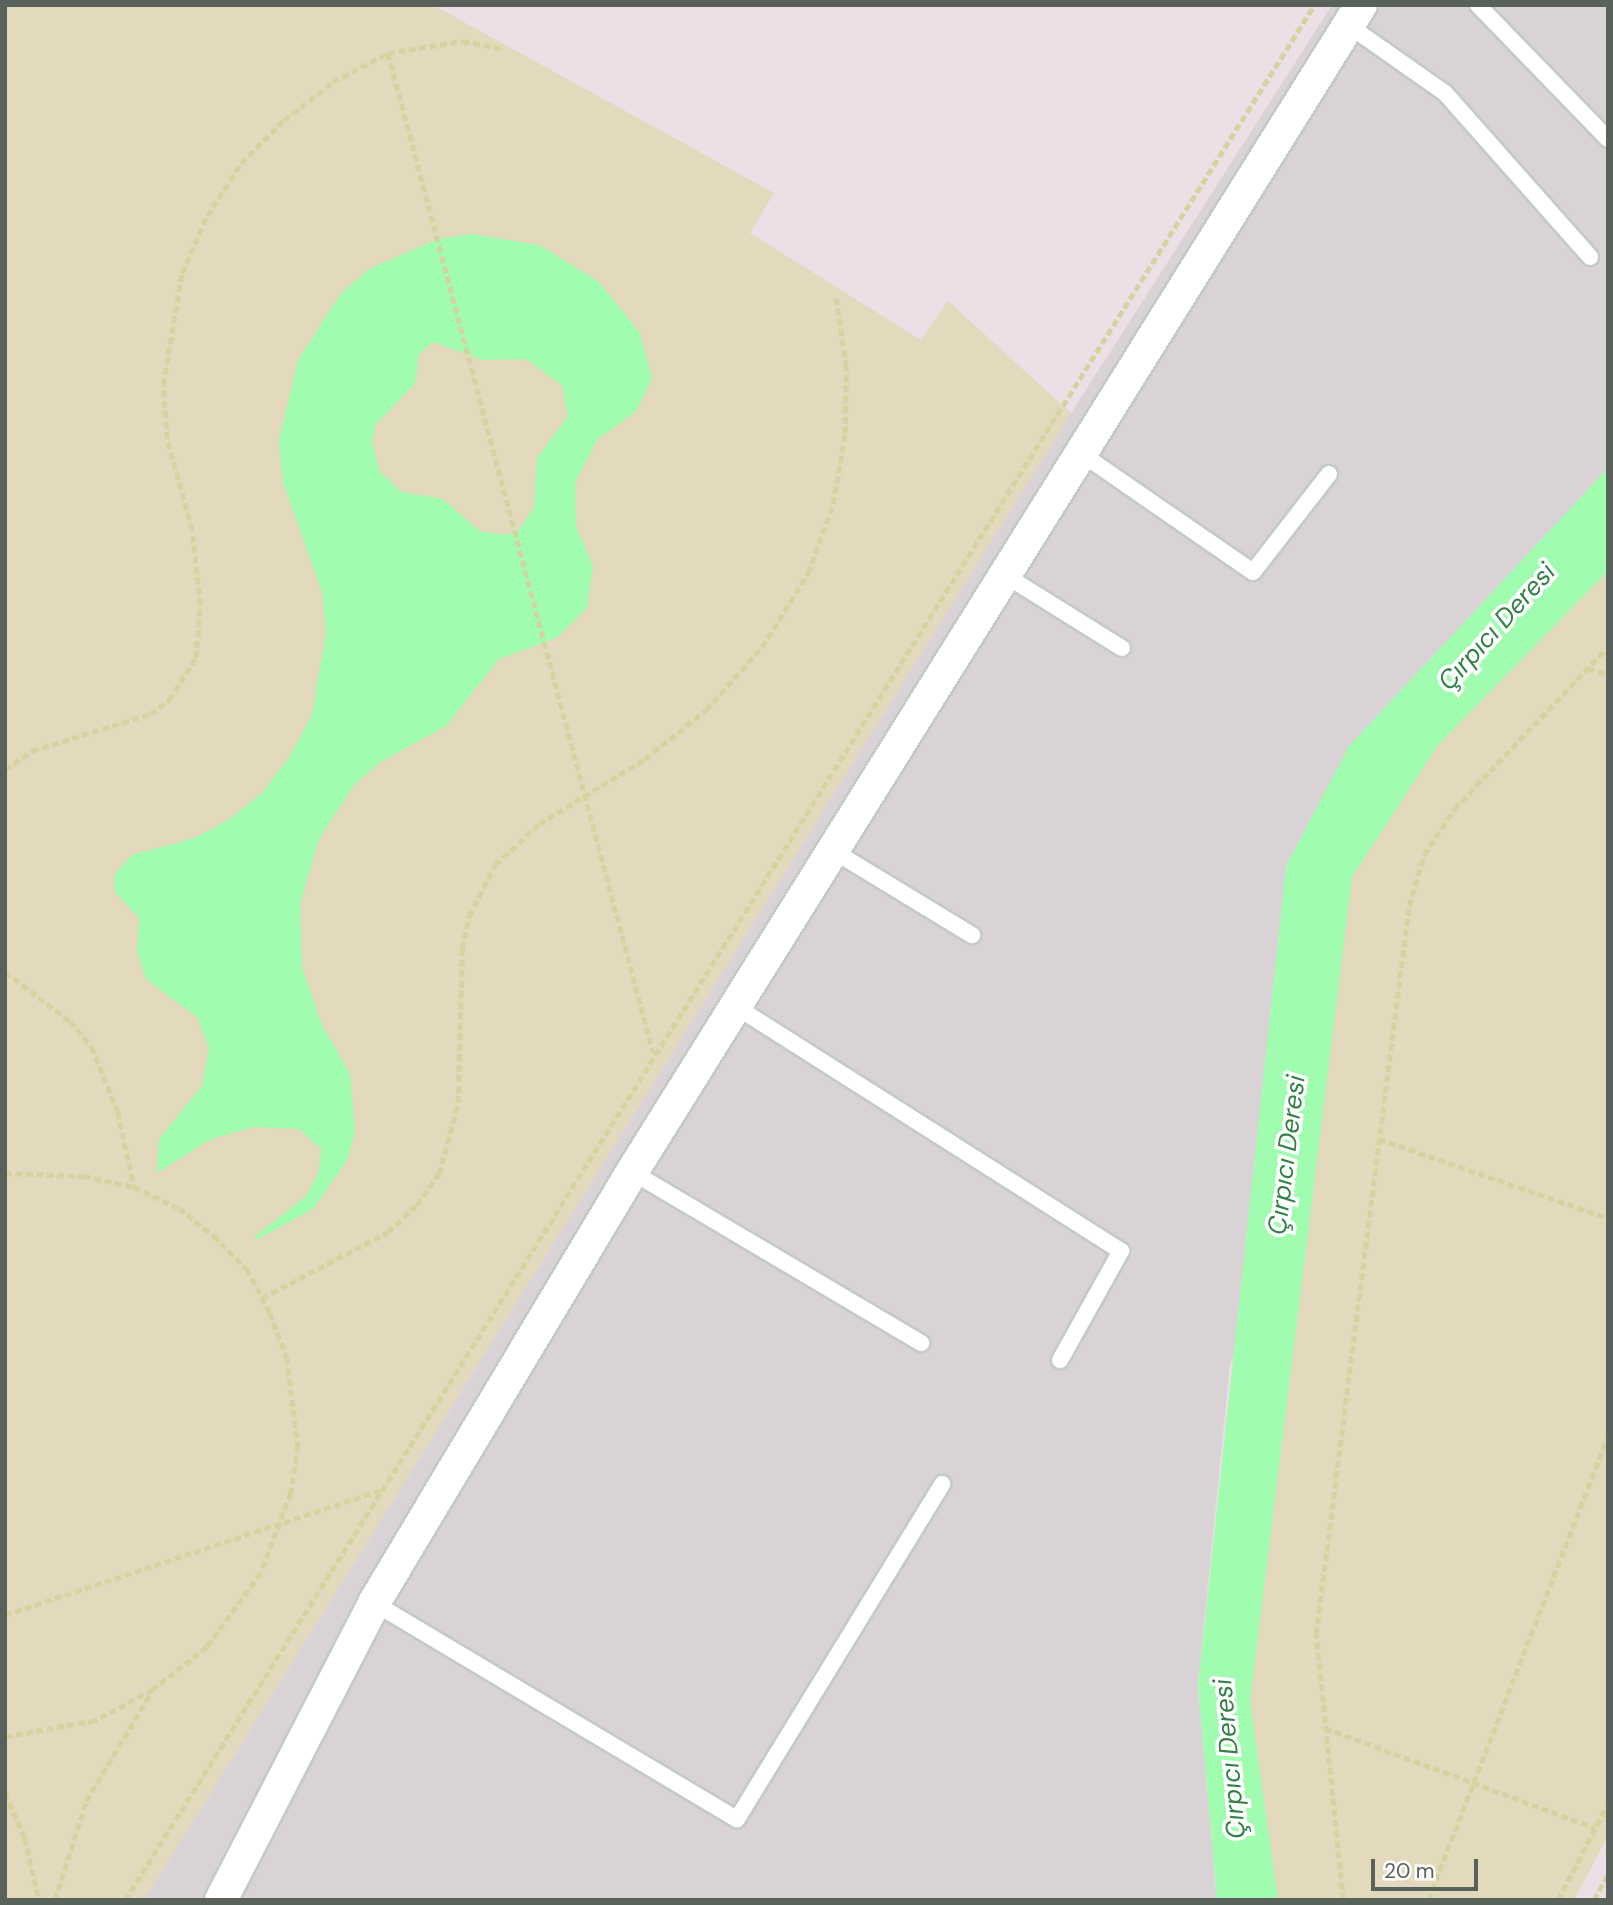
<!DOCTYPE html>
<meta charset="utf-8">
<style>
body{margin:0}
#map{position:relative;width:1613px;height:1905px;overflow:hidden;background:#ece0e6;font-family:"DM Sans",sans-serif}
div>[style]{position:absolute}
[style*='--x']{left:calc(var(--x)*1px);top:calc(var(--y)*1px);width:calc(var(--w)*1px);rotate:calc(var(--a)*1deg)}
.industrial>*{inset:0;background:#dad3d6}
.green>*{inset:0;background:#e3d9bd}
.water>*{inset:0;background:#a0fcaf}
.path>*{height:4.5px;margin-top:-2.25px;transform-origin:0;background:repeating-linear-gradient(90deg,#d4d4a1 0 7px,transparent 0 10.5px)}
.roads{filter:drop-shadow(2px 0 #c4cbc7) drop-shadow(-2px 0 #c4cbc7) drop-shadow(0 2px #c4cbc7) drop-shadow(0 -2px #c4cbc7)}
.service>*{height:16px;margin:-8px;padding:0 8px;transform-origin:8px;border-radius:8px;background:#fff}
.minor>*{height:32px;margin:-16px;padding:0 16px;transform-origin:16px;border-radius:16px;background:#fff}
span{translate:-50% -50%;white-space:nowrap;text-align:center;line-height:1.15;-webkit-text-stroke:7px #fff;paint-order:stroke}
.water-label{font-size:26px;color:#328146;font-style:italic}
.frame{position:absolute;inset:0;border:7px solid #59615b;pointer-events:none}
.scale{position:absolute;left:1371px;top:1859px;width:107px;height:32px;box-sizing:border-box;border:4px solid #59615b;border-top:0;padding-left:9px;font-size:21px;line-height:24px;white-space:nowrap;color:#59615b;-webkit-text-stroke:5px #fff;paint-order:stroke}
</style>
<div id="map">
<div class="industrial">
<i style="clip-path:polygon(1332px 5px,1608px 5px,1608px 468px,1230px 1364px,1198px 1685px,1217px 1900px,144px 1900px,1071px 413px)"></i>
</div>
<div class="green">
<i style="clip-path:polygon(5px 5px,433px 5px,774px 193px,750px 233px,921px 340px,948px 301px,1071px 413px,144px 1900px,5px 1900px)"></i>
<i style="clip-path:polygon(1608px 571px,1608px 1836px,1574px 1900px,1278px 1900px,1250px 1701px,1352px 877px,1438px 745px)"></i>
</div>
<div class="water">
<i style="clip-path:polygon(evenodd,471px 234px,539px 245px,598px 281px,640px 333px,652px 379px,636px 411px,597px 440px,575px 483px,576px 526px,593px 566px,587px 608px,558px 637px,499px 659px,446px 726px,379px 763px,354px 785px,319px 839px,300px 903px,302px 967px,321px 1023px,350px 1074px,355px 1131px,348px 1159px,313px 1209px,258px 1239px,254px 1237px,306px 1196px,319px 1172px,321px 1149px,299px 1129px,254px 1127px,211px 1139px,157px 1173px,159px 1139px,202px 1086px,209px 1048px,197px 1017px,146px 979px,137px 952px,139px 918px,115px 892px,114px 875px,132px 855px,195px 838px,230px 819px,263px 792px,290px 756px,312px 715px,326px 632px,322px 592px,283px 482px,279px 441px,298px 360px,340px 295px,369px 269px,438px 239px,471px 234px,433px 342px,483px 360px,526px 359px,562px 385px,568px 416px,537px 458px,534px 507px,520px 529px,507px 535px,481px 532px,443px 499px,402px 492px,379px 471px,372px 441px,375px 425px,415px 384px,419px 354px,433px 342px)"></i>
<i style="clip-path:polygon(1608px 468px,1608px 571px,1438px 745px,1352px 877px,1250px 1701px,1278px 1900px,1217px 1900px,1198px 1685px,1286px 866px,1349px 746px)"></i>
</div>
<div class="path">
<i style="--x:388;--y:53;--w:1034;--a:75.14"></i>
<i style="--x:1588;--y:668;--w:21;--a:19"></i>
<i style="--x:5;--y:770;--w:33;--a:-35"></i>
<i style="--x:32;--y:751;--w:124;--a:-17.4"></i>
<i style="--x:150;--y:714;--w:24;--a:-36"></i>
<i style="--x:169;--y:700;--w:50;--a:-57.3"></i>
<i style="--x:196;--y:658;--w:53;--a:-85.7"></i>
<i style="--x:200;--y:605;--w:75;--a:-96.1"></i>
<i style="--x:192;--y:530;--w:94;--a:-105.4"></i>
<i style="--x:167;--y:439;--w:54;--a:-94.2"></i>
<i style="--x:163;--y:385;--w:114;--a:-80.4"></i>
<i style="--x:182;--y:273;--w:62;--a:-66.3"></i>
<i style="--x:207;--y:216;--w:63;--a:-57.3"></i>
<i style="--x:241;--y:163;--w:61;--a:-45"></i>
<i style="--x:284;--y:120;--w:62;--a:-37.8"></i>
<i style="--x:333;--y:82;--w:62;--a:-27.8"></i>
<i style="--x:388;--y:53;--w:76;--a:-9.1"></i>
<i style="--x:463;--y:41;--w:41;--a:11.3"></i>
<i style="--x:5;--y:972;--w:81;--a:37"></i>
<i style="--x:70;--y:1021;--w:34;--a:50"></i>
<i style="--x:92;--y:1047;--w:70;--a:68.2"></i>
<i style="--x:118;--y:1112;--w:77;--a:78"></i>
<i style="--x:1379;--y:1139;--w:242;--a:19"></i>
<i style="--x:5;--y:1173;--w:79;--a:2.2"></i>
<i style="--x:84;--y:1176;--w:51;--a:12.4"></i>
<i style="--x:134;--y:1187;--w:50;--a:25"></i>
<i style="--x:179;--y:1208;--w:45;--a:38.7"></i>
<i style="--x:214;--y:1236;--w:47;--a:45"></i>
<i style="--x:247;--y:1269;--w:50;--a:62.4"></i>
<i style="--x:270;--y:1313;--w:48;--a:69.3"></i>
<i style="--x:287;--y:1358;--w:89;--a:82.9"></i>
<i style="--x:298;--y:1446;--w:48;--a:98.5"></i>
<i style="--x:291;--y:1493;--w:85;--a:110.6"></i>
<i style="--x:261;--y:1573;--w:92;--a:126.1"></i>
<i style="--x:207;--y:1647;--w:69;--a:141.5"></i>
<i style="--x:153;--y:1690;--w:66;--a:151.9"></i>
<i style="--x:95;--y:1721;--w:91;--a:169.9"></i>
<i style="--x:262;--y:1298;--w:142;--a:-27.6"></i>
<i style="--x:388;--y:1232;--w:40;--a:-43"></i>
<i style="--x:417;--y:1205;--w:38;--a:-55"></i>
<i style="--x:439;--y:1174;--w:73;--a:-75"></i>
<i style="--x:458;--y:1103;--w:154;--a:-88.5"></i>
<i style="--x:462;--y:949;--w:34;--a:-78"></i>
<i style="--x:469;--y:916;--w:57;--a:-63"></i>
<i style="--x:495;--y:865;--w:60;--a:-43"></i>
<i style="--x:539;--y:824;--w:124;--a:-31.5"></i>
<i style="--x:645;--y:759;--w:78;--a:-38.8"></i>
<i style="--x:706;--y:710;--w:84;--a:-48.4"></i>
<i style="--x:762;--y:647;--w:87;--a:-58.1"></i>
<i style="--x:808;--y:573;--w:73;--a:-70.1"></i>
<i style="--x:833;--y:504;--w:71;--a:-80.3"></i>
<i style="--x:845;--y:434;--w:67;--a:-89.1"></i>
<i style="--x:846;--y:367;--w:69;--a:-98.4"></i>
<i style="--x:5;--y:1615;--w:395;--a:-18.4"></i>
<i style="--x:1325;--y:1728;--w:288;--a:20.3"></i>
<i style="--x:5;--y:1793;--w:49;--a:66"></i>
<i style="--x:25;--y:1838;--w:64;--a:77.3"></i>
<i style="--x:55;--y:1900;--w:104;--a:-72.6"></i>
<i style="--x:86;--y:1801;--w:126;--a:-59"></i>
<i style="--x:125;--y:1900;--w:2237;--a:-57.89"></i>
<i style="--x:1343;--y:1900;--w:267;--a:-95.8"></i>
<i style="--x:1316;--y:1634;--w:734;--a:-82.72"></i>
<i style="--x:1409;--y:906;--w:53;--a:-73.6"></i>
<i style="--x:1424;--y:855;--w:55;--a:-56.9"></i>
<i style="--x:1454;--y:809;--w:224;--a:-46.5"></i>
<i style="--x:1428;--y:1900;--w:497;--a:-68.8"></i>
<i style="--x:1558;--y:1900;--w:109;--a:-62.7"></i>
<i style="--x:1594;--y:1900;--w:30;--a:-62"></i>
</div>
<div class="roads">
<div class="service">
<i style="--x:1478;--y:5;--w:187;--a:45.9"></i>
<i style="--x:1348;--y:25;--w:118;--a:35"></i>
<i style="--x:1445;--y:93;--w:219;--a:48.5"></i>
<i style="--x:1079;--y:452;--w:211;--a:34.6"></i>
<i style="--x:1253;--y:572;--w:124;--a:-52.2"></i>
<i style="--x:1003;--y:574;--w:140;--a:31.9"></i>
<i style="--x:832;--y:850;--w:164;--a:31.3"></i>
<i style="--x:735;--y:1006;--w:457;--a:32.4"></i>
<i style="--x:1121;--y:1251;--w:125;--a:119.2"></i>
<i style="--x:632;--y:1172;--w:336;--a:30.6"></i>
<i style="--x:374;--y:1603;--w:422;--a:30.8"></i>
<i style="--x:737;--y:1819;--w:393;--a:-58.5"></i>
</div>
<div class="minor">
<i style="--x:221;--y:1900;--w:334;--a:-62.7"></i>
<i style="--x:374;--y:1603;--w:502;--a:-59.09"></i>
<i style="--x:632;--y:1172;--w:1376;--a:-58.01"></i>
</div>
</div>
<div class="water-label">
<span style="left:1497px;top:627px;rotate:-48deg">Çırpıcı Deresi</span>
<span style="left:1287px;top:1155px;rotate:-83deg">Çırpıcı Deresi</span>
<span style="left:1230px;top:1759px;rotate:-95deg">Çırpıcı Deresi</span>
</div>
<div class="frame"></div>
<div class="scale">20 m</div>
</div>
